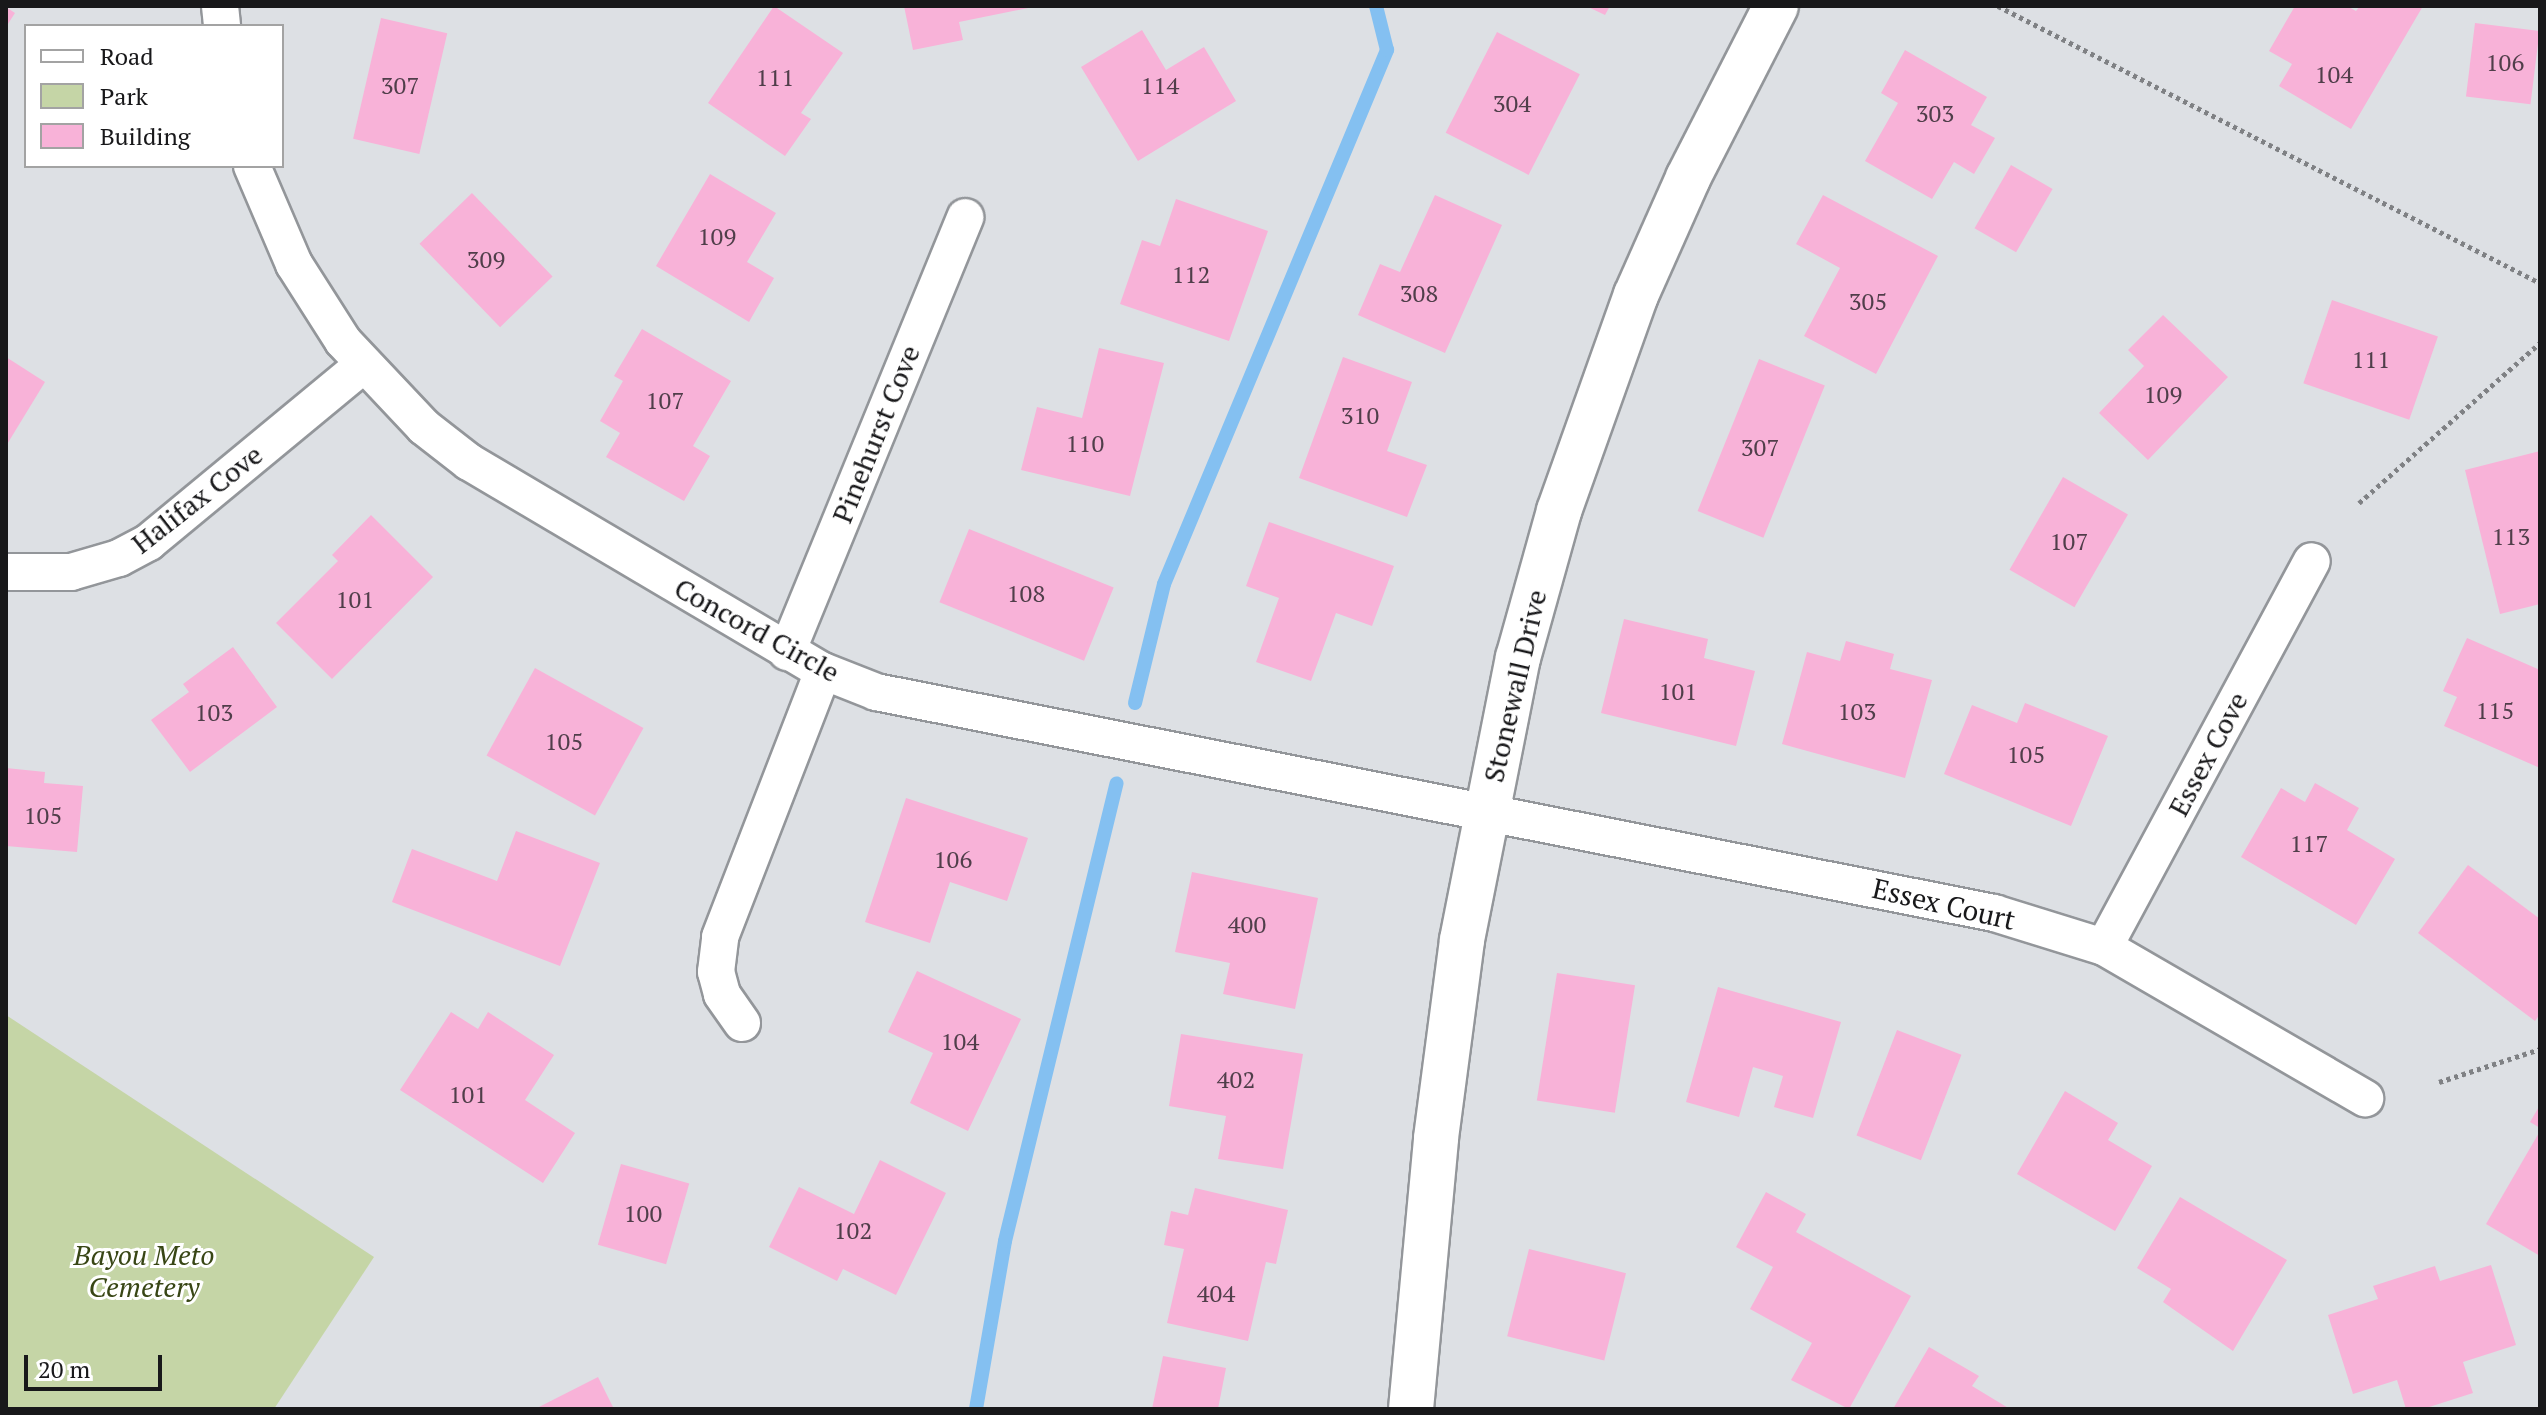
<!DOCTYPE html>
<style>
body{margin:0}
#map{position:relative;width:2546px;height:1415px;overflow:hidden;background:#dde0e4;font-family:"PT Serif",serif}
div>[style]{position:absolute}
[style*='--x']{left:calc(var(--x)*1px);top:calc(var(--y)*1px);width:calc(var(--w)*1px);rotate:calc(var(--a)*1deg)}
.green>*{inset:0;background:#c5d5a6}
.stream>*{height:14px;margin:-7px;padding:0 7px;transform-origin:7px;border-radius:7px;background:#84c0f1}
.building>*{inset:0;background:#f8b2d8;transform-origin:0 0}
.path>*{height:5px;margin-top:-2.5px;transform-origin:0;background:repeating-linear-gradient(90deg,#7f8184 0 4px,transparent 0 8px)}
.roads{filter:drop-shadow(2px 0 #93969a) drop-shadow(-2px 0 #93969a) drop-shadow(0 2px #93969a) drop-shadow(0 -2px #93969a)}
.street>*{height:36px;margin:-18px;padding:0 18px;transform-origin:18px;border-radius:18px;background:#fff}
.secondary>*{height:44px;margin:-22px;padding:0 22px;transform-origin:22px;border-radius:22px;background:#fff}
span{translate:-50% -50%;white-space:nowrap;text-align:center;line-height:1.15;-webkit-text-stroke:6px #fff;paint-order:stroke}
.number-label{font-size:24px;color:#503e4a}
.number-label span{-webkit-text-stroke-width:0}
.street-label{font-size:28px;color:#18181a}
.park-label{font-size:28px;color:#384615;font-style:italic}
.frame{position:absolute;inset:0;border:8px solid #18181a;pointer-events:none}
.legend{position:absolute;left:24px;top:24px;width:260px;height:144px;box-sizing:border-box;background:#fff;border:2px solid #a3a3a3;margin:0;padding:10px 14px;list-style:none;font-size:24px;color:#18181a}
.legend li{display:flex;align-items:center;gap:16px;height:40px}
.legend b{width:40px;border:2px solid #a3a3a3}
.scale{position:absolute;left:24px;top:1355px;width:138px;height:36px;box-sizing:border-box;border:4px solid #18181a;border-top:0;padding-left:10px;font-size:24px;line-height:28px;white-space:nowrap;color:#18181a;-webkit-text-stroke:6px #fff;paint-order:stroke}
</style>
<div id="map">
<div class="green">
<i style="clip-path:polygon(6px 1015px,374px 1257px,274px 1409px,6px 1409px)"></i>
</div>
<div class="stream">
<i style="--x:1135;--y:703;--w:122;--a:-76.3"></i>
<i style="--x:1164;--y:584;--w:579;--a:-67.33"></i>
<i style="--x:1387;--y:50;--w:45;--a:-104"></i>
<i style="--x:976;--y:1409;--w:170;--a:-80.2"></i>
<i style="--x:1005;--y:1241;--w:471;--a:-76.3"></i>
</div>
<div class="building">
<i style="clip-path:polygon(774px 6px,843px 53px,801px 113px,811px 119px,785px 156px,708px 103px)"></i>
<i style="clip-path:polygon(904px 6px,1033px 6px,1033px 7px,959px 22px,963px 40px,913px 50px)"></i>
<i style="clip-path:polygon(1586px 6px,1610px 6px,1605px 15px)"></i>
<i style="clip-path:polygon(2295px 6px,2347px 6px,2356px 11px,2360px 6px,2423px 6px,2351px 129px,2279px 86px,2292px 64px,2269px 51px)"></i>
<i style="clip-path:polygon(6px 7px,15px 13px,6px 27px)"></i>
<i style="left:381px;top:18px;width:68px;height:124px;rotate:13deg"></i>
<i style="left:2475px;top:23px;width:65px;height:74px;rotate:7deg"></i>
<i style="clip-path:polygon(1142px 30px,1166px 70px,1204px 47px,1236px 101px,1138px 161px,1081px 67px)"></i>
<i style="left:1497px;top:32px;width:93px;height:113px;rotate:27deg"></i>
<i style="clip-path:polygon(1905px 50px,1987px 97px,1971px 125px,1995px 138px,1974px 174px,1954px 162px,1932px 199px,1865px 161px,1898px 103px,1881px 93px)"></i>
<i style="left:2011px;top:165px;width:48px;height:73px;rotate:30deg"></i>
<i style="clip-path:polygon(710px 174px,776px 213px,747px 262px,774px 278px,749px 322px,656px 266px)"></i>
<i style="left:472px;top:193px;width:116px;height:73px;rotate:46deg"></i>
<i style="clip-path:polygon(1435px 195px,1502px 225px,1445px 353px,1358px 315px,1380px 264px,1400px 272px)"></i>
<i style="clip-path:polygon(1823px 195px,1938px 256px,1876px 374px,1804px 336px,1840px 268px,1796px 244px)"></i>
<i style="clip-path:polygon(1176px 199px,1268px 231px,1229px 341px,1120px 304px,1142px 240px,1160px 246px)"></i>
<i style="left:2332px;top:300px;width:112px;height:88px;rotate:19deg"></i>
<i style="clip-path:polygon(2163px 315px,2228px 377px,2148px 460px,2099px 413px,2144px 366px,2128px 350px)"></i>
<i style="clip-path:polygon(642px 329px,731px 381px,693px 446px,710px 456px,684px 501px,606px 457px,620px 433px,600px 421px,623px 381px,614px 376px)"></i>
<i style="clip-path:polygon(1099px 348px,1164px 363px,1130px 496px,1021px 470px,1037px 407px,1082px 418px)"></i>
<i style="clip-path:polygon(6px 357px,45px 382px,6px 446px)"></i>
<i style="clip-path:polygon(1343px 357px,1412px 382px,1387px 451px,1427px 465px,1407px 517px,1299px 478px)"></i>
<i style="left:1759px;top:359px;width:71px;height:164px;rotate:22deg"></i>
<i style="clip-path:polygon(2540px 451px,2540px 604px,2500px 614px,2465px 470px)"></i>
<i style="left:2063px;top:477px;width:75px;height:107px;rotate:30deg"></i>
<i style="clip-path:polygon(371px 515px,433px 577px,332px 679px,276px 623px,338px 561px,332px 555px)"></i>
<i style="clip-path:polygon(1269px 522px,1394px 566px,1372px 626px,1336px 613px,1311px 681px,1256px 662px,1279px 598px,1246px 586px)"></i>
<i style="left:969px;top:529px;width:156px;height:79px;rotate:22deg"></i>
<i style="clip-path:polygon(1624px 619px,1708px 639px,1704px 658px,1755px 671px,1736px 746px,1601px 713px)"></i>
<i style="clip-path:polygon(2467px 638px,2540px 670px,2540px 768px,2444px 726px,2457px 697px,2443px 691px)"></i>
<i style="clip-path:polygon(1846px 641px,1894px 654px,1890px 669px,1932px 680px,1905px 778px,1782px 744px,1807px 652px,1840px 661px)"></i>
<i style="clip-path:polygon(233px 647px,277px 707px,190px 772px,151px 720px,189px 692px,183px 684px)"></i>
<i style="left:535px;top:668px;width:124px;height:100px;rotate:29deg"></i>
<i style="clip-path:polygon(2025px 703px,2108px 736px,2071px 826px,1944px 774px,1972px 705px,2017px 723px)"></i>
<i style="clip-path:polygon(6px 768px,45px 772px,44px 783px,83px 786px,77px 852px,6px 846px)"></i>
<i style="clip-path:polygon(2315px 783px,2359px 808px,2347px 830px,2395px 859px,2356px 925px,2241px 857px,2281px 788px,2305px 802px)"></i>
<i style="clip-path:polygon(906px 798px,1028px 838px,1007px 901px,950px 882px,930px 943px,865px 922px)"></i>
<i style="clip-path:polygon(516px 831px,600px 863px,560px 966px,392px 902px,412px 849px,497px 881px)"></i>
<i style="clip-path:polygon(2468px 865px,2540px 919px,2540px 1014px,2535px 1021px,2418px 933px)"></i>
<i style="clip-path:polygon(1192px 872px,1318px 898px,1295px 1009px,1223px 994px,1230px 963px,1175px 952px)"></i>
<i style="clip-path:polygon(917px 971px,1021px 1019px,968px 1131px,910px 1103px,933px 1053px,888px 1032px)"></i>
<i style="left:1557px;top:973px;width:79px;height:129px;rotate:9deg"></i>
<i style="clip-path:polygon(1718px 987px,1841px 1022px,1813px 1118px,1774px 1107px,1783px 1076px,1753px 1067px,1739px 1117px,1686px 1102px)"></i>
<i style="clip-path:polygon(451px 1012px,478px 1029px,488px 1012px,554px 1055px,525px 1100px,575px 1133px,543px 1183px,400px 1090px)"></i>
<i style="left:1897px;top:1030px;width:69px;height:113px;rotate:21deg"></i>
<i style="clip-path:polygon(1181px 1034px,1303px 1054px,1283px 1169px,1218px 1159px,1226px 1116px,1169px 1106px)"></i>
<i style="clip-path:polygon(2065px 1091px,2118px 1123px,2108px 1140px,2152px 1166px,2115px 1231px,2017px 1174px)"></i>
<i style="clip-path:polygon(2540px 1105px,2540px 1128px,2530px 1122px)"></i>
<i style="clip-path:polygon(2540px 1131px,2540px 1256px,2486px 1224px)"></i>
<i style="clip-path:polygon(880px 1160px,946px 1193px,896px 1295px,843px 1269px,837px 1281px,769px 1247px,799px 1187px,854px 1214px)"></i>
<i style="left:621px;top:1164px;width:71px;height:84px;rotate:16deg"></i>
<i style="clip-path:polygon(1195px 1188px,1288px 1210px,1276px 1264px,1266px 1262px,1248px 1341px,1167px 1323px,1184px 1249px,1164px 1245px,1171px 1211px,1188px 1215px)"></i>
<i style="clip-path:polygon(1766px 1192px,1806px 1214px,1796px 1232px,1911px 1296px,1849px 1409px,1791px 1380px,1812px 1343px,1750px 1309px,1773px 1267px,1736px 1247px)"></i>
<i style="clip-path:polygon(2180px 1197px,2287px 1260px,2233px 1351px,2163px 1302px,2171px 1289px,2137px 1268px)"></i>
<i style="left:1529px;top:1249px;width:100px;height:90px;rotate:14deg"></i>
<i style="clip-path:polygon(2491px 1265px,2516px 1345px,2463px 1362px,2473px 1393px,2423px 1409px,2406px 1409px,2397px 1380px,2353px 1394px,2328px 1315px,2378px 1299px,2373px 1286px,2435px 1266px,2440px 1281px)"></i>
<i style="clip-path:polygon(1929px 1347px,1979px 1376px,1972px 1386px,2010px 1409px,1893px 1409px)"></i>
<i style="clip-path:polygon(1163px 1356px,1226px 1368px,1218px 1409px,1152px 1409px)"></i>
<i style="clip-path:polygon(598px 1377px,614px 1409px,535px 1409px)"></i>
</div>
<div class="path">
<i style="--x:1998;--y:6;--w:609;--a:27.07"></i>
<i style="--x:2359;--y:503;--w:242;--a:-41.5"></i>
<i style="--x:2439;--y:1082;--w:106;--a:-18.1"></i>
</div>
<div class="roads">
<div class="street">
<i style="--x:220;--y:6;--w:20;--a:84"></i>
<i style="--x:252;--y:166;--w:107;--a:66.8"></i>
<i style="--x:294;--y:264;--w:91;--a:57.5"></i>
<i style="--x:343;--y:341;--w:118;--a:46.7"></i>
<i style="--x:424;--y:427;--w:57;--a:37.9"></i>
<i style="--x:469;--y:462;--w:411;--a:30.6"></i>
<i style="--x:823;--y:671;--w:57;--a:21.6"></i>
<i style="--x:876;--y:692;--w:1140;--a:11.18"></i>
<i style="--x:1994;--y:913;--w:115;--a:17.2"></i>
<i style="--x:2104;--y:947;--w:302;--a:30.1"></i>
<i style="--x:6;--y:572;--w:65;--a:0"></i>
<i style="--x:71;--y:572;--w:50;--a:-16.3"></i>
<i style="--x:119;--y:558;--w:34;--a:-28"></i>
<i style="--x:149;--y:542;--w:276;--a:-39.6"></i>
<i style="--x:787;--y:652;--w:470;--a:-67.7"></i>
<i style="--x:2104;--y:947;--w:438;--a:-61.7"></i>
<i style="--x:742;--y:1023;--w:35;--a:-125"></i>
<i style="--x:722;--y:994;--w:23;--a:-105"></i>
<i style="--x:716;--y:972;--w:35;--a:-83"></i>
<i style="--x:720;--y:937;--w:285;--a:-68.8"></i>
</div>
<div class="secondary">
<i style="--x:1411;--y:1409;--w:272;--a:-84.7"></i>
<i style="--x:1436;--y:1138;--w:200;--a:-82.5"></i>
<i style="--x:1462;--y:940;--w:288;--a:-78.8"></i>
<i style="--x:1518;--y:658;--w:153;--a:-74.4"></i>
<i style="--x:1559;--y:511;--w:229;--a:-70.4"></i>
<i style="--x:1636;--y:295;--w:128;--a:-66"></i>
<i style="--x:1688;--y:178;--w:193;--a:-62.9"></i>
</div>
</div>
<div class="number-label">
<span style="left:2505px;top:63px">106</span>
<span style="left:2334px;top:75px">104</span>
<span style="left:775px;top:78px">111</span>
<span style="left:400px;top:86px">307</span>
<span style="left:1160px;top:86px">114</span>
<span style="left:1512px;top:104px">304</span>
<span style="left:1935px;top:114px">303</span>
<span style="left:717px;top:237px">109</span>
<span style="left:486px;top:260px">309</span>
<span style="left:1191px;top:275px">112</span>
<span style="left:1419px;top:294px">308</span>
<span style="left:1868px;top:302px">305</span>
<span style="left:2371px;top:360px">111</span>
<span style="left:2163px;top:395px">109</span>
<span style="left:665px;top:401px">107</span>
<span style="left:1360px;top:416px">310</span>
<span style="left:1085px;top:444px">110</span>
<span style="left:1760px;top:448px">307</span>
<span style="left:2511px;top:537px">113</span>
<span style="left:2069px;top:542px">107</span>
<span style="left:1026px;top:594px">108</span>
<span style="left:355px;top:600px">101</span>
<span style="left:1678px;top:692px">101</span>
<span style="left:2495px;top:711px">115</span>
<span style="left:1857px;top:712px">103</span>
<span style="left:214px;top:713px">103</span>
<span style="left:564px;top:742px">105</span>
<span style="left:2026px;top:755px">105</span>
<span style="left:43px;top:816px">105</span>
<span style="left:2309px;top:844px">117</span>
<span style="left:953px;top:860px">106</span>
<span style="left:1247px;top:925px">400</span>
<span style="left:960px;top:1042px">104</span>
<span style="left:1236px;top:1080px">402</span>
<span style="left:468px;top:1095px">101</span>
<span style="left:643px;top:1214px">100</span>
<span style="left:853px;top:1231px">102</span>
<span style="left:1216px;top:1294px">404</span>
</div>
<div class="street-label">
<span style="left:876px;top:434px;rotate:-68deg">Pinehurst Cove</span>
<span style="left:197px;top:499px;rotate:-38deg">Halifax Cove</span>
<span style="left:757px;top:630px;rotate:29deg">Concord Circle</span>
<span style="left:1515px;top:686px;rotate:-77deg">Stonewall Drive</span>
<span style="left:2208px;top:754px;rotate:-62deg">Essex Cove</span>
<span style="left:1944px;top:904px;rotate:13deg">Essex Court</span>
</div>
<div class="park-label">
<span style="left:144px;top:1271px">Bayou Meto<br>Cemetery</span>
</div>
<div class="frame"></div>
<ul class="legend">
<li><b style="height:10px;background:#fff"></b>Road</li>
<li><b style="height:22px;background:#c5d5a6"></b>Park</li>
<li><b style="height:22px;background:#f8b2d8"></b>Building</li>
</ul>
<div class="scale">20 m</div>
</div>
